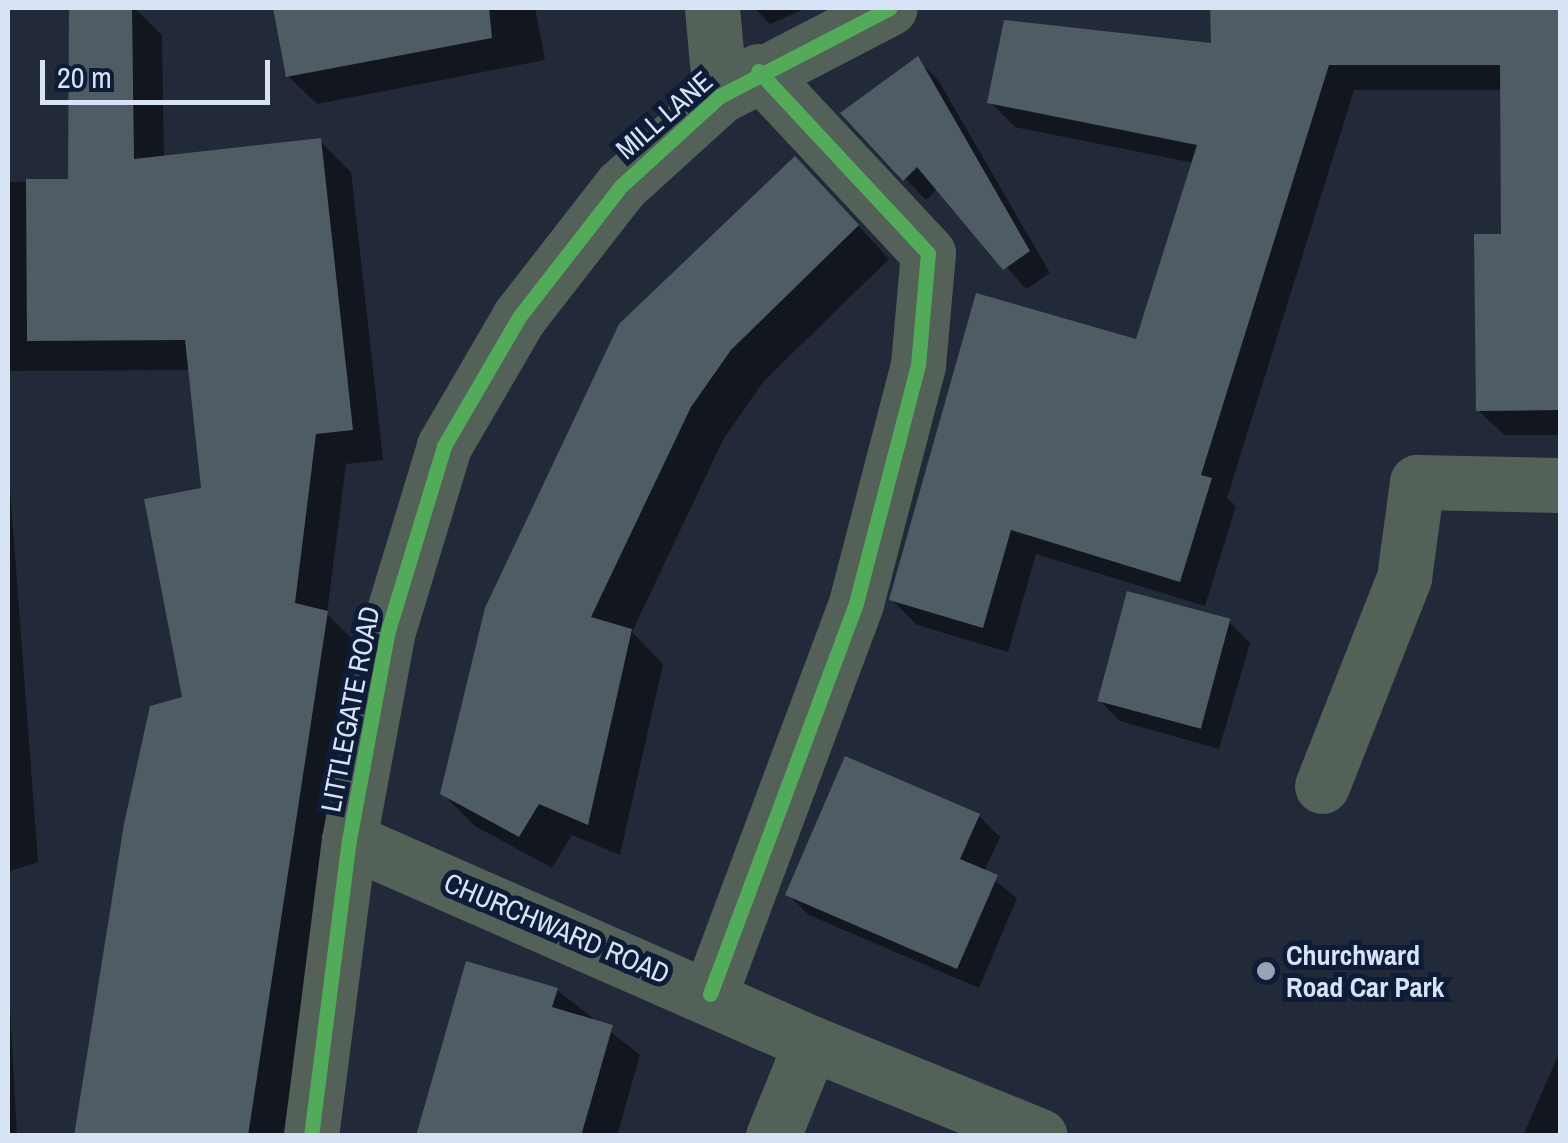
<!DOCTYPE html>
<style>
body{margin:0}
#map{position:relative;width:1568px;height:1143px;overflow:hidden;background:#222a39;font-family:"Archivo Narrow",sans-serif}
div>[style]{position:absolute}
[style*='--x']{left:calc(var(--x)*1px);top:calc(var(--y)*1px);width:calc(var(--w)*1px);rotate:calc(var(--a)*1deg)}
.shadow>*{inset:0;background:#0007}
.building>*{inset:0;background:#4f5c64;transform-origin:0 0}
.street>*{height:55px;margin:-27.5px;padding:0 27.5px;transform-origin:27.5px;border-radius:27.5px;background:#546158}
.cycleway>*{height:15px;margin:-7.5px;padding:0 7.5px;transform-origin:7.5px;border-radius:7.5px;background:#51ab58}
.dots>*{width:28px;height:28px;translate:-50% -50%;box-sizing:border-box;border:5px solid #0f1c38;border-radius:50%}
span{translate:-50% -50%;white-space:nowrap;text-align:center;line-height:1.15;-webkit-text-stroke:10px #0f1c38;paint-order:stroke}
.street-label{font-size:28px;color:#d9e3f6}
.poi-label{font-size:28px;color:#d9e3f6;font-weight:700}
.left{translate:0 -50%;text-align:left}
.frame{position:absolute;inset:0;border:10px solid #d9e3f6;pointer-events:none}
.scale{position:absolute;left:40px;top:60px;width:230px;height:45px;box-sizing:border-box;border:5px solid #d9e3f6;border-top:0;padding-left:12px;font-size:30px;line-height:35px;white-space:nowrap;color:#d9e3f6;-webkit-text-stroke:8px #0f1c38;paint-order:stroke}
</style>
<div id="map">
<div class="shadow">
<i style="clip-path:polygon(72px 8px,134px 8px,162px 35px,164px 158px,320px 141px,351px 172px,383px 460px,346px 464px,327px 614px,357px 644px,283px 1136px,77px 1136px,185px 699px,203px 490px,190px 370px,8px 371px,8px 182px,70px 181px)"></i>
<i style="clip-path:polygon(275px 8px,541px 8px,535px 8px,545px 60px,317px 104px,288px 76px)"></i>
<i style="clip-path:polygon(754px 8px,807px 8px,770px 24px)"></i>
<i style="clip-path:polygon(1213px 8px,1560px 8px,1560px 435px,1504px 435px,1478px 410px,1504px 236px,1502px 90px,1354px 90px,1227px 498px,1236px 506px,1205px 606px,1036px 554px,1008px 652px,917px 625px,892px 600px,1138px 342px,1194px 163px,1015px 127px,990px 102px,1213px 46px)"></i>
<i style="clip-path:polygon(917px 59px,938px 80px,1050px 273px,1026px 289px,938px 188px,926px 200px,844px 114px)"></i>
<i style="clip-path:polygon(827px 192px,889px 259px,763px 382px,723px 440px,632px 632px,663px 664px,620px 855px,572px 835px,552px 868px,475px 826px,442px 793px)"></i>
<i style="clip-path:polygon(8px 462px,38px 862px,8px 872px)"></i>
<i style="clip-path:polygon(1229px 622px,1250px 643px,1219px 749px,1120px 721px,1099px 700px)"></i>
<i style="clip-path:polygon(979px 816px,1000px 837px,984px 872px,1017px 898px,979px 988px,809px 915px,788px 894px)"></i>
<i style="clip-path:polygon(8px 971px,17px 1136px,8px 1136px)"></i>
<i style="clip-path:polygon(557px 990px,640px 1055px,617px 1136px,418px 1136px)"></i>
<i style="clip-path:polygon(1560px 1051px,1560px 1136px,1523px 1136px)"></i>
</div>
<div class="building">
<i style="clip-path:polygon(69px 8px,132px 8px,134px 159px,321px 138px,353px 430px,316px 434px,295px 603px,328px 611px,248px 1136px,74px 1136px,124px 824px,150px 706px,182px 697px,144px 499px,201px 488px,185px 340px,27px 341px,26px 179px,68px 179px)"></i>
<i style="clip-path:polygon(273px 8px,489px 8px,492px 38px,286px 77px)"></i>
<i style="clip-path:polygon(1210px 8px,1560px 8px,1560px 410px,1476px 411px,1474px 234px,1501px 234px,1500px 65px,1329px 65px,1201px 475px,1212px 478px,1180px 582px,1011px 530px,983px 628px,889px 600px,976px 293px,1136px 339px,1197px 145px,987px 103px,1004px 20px,1211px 43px)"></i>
<i style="clip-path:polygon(918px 56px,1030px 251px,1003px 270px,917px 167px,903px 181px,840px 113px)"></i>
<i style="clip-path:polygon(795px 156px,859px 225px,731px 350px,691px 407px,591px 617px,632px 629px,588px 825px,539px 804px,519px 837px,440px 794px,485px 608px,619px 324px)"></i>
<i style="left:1127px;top:591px;width:107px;height:114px;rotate:15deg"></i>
<i style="clip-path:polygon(845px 756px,980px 814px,960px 859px,998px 875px,957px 969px,785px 895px)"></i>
<i style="clip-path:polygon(466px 961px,558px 988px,552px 1007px,613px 1025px,581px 1136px,416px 1136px)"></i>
</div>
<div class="street">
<i style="--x:712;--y:8;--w:88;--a:84.8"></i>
<i style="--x:1322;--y:786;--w:224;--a:-68.5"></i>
<i style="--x:1404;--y:578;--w:97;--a:-82.3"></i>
<i style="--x:1417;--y:482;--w:143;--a:1.2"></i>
<i style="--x:349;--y:840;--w:505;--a:23.72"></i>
<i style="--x:811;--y:1043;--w:247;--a:22.1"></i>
<i style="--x:710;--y:994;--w:417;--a:-69.5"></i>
<i style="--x:856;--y:603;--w:246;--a:-75.4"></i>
<i style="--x:918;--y:365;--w:112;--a:-84.9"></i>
<i style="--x:928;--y:253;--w:249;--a:-133"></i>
<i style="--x:311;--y:1136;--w:298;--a:-82.7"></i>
<i style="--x:349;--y:840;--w:209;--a:-79.5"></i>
<i style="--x:387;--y:634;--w:196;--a:-73.1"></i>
<i style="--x:444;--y:446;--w:149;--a:-59.8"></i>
<i style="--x:519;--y:317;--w:166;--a:-52.1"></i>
<i style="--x:621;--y:186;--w:134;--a:-42.3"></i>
<i style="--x:720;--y:96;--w:191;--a:-27.4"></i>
<i style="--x:773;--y:1136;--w:100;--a:-67.8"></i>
</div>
<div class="cycleway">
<i style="--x:710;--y:994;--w:417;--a:-69.5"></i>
<i style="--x:856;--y:603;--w:246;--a:-75.4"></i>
<i style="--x:918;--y:365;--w:112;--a:-84.9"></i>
<i style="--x:928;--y:253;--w:249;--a:-133"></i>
<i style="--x:311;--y:1136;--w:298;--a:-82.7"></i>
<i style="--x:349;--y:840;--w:209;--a:-79.5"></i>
<i style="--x:387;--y:634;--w:196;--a:-73.1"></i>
<i style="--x:444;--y:446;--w:149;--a:-59.8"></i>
<i style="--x:519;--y:317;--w:166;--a:-52.1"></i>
<i style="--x:621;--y:186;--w:134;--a:-42.3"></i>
<i style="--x:720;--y:96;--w:191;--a:-27.4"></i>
</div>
<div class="dots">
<i style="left:1266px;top:971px;background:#99a2b4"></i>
</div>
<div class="street-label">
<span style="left:664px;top:115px;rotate:-41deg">MILL LANE</span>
<span style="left:350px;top:709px;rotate:-79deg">LITTLEGATE ROAD</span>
<span style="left:557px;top:928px;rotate:23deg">CHURCHWARD ROAD</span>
</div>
<div class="poi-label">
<span class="left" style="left:1286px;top:971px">Churchward<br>Road Car Park</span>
</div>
<div class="frame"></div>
<div class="scale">20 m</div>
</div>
